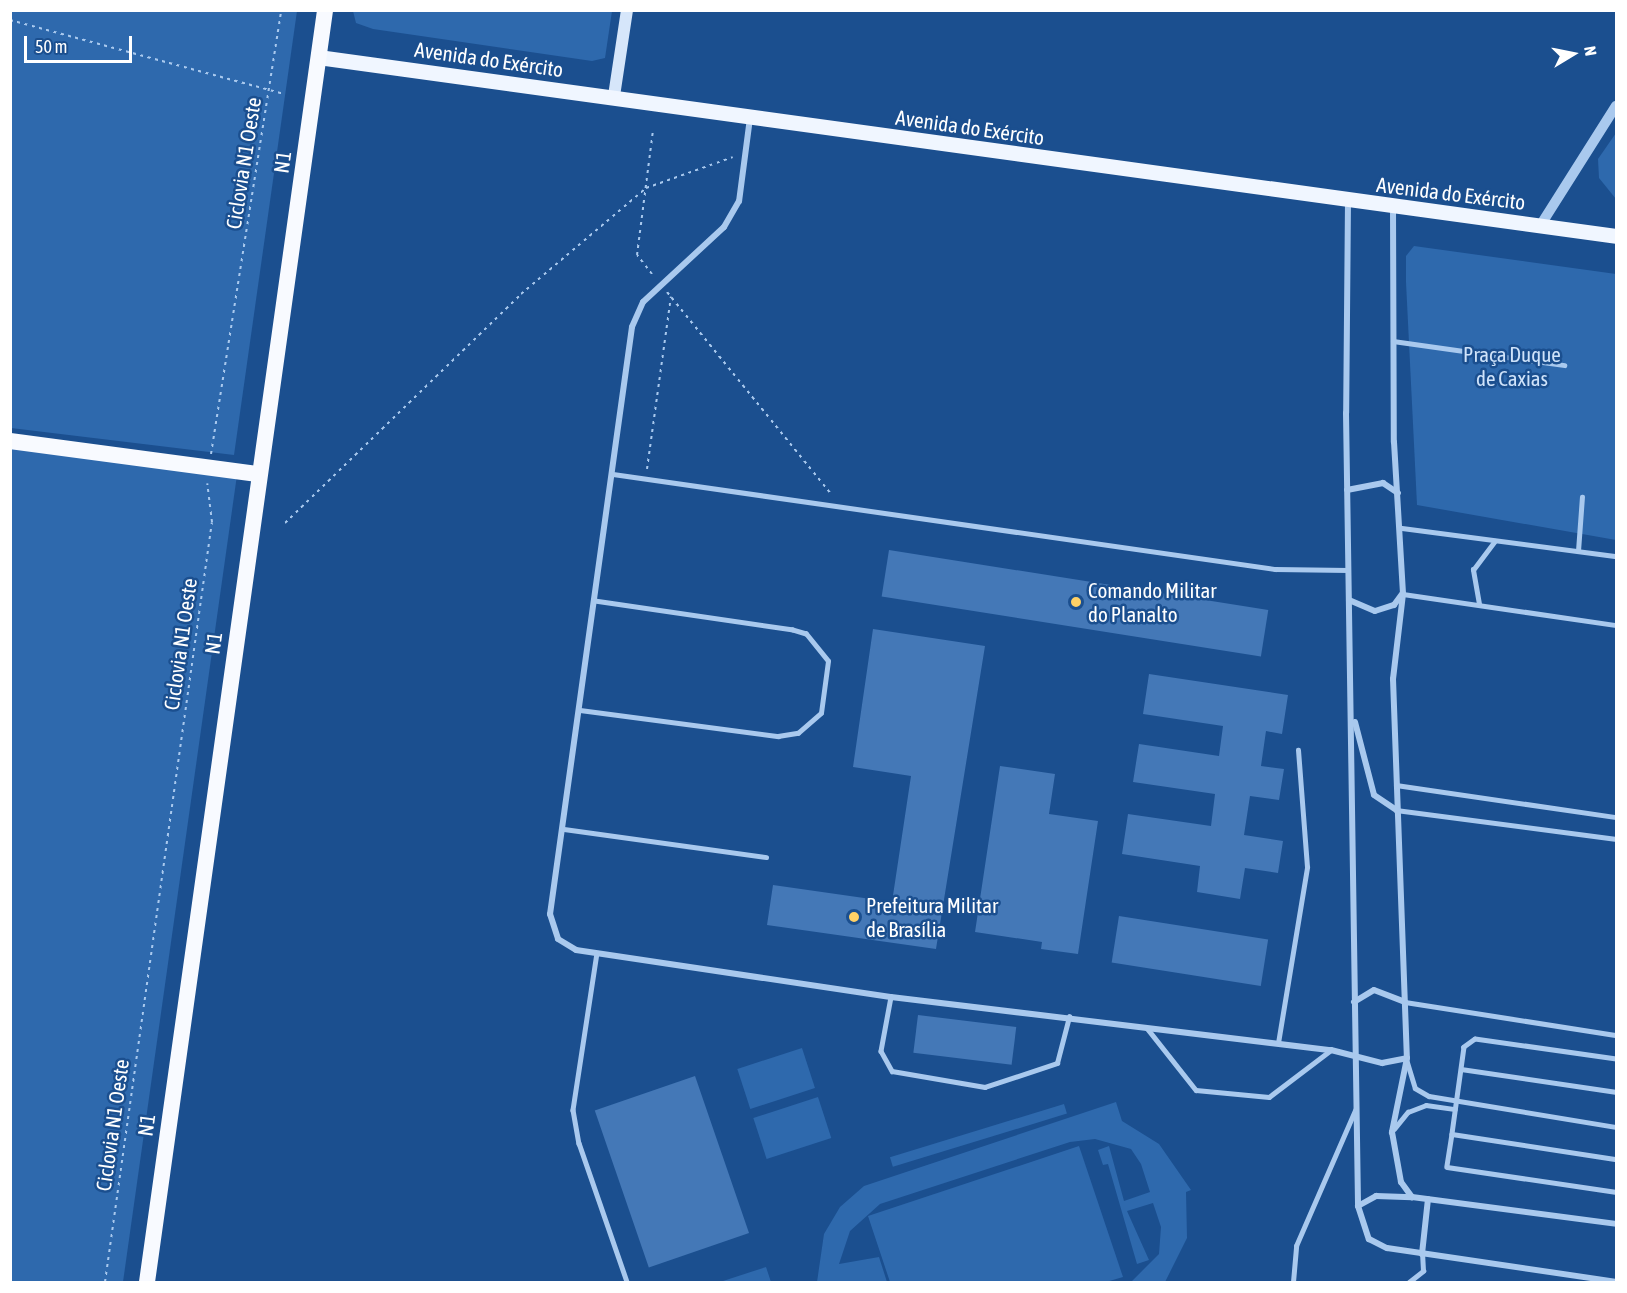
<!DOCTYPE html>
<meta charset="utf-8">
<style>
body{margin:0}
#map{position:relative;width:1627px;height:1293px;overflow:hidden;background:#1b4f8f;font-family:"Asap Condensed",sans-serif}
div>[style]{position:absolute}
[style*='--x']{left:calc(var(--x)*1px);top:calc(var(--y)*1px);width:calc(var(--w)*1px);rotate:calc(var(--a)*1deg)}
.green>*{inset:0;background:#2e69ad;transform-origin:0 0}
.building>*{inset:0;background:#4478b7;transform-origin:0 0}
.path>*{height:2px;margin-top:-1px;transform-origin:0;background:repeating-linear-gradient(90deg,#a9c9ee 0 3px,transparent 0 7.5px)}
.service>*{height:4.5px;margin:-2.25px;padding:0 2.25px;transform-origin:2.25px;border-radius:2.25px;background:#a9c9ee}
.minor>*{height:6px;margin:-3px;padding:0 3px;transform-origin:3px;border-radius:3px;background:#a9c9ee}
.tertiary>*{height:10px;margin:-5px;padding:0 5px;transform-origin:5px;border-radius:5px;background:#a9c9ee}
.secondary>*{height:12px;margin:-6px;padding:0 6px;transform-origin:6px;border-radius:6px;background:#d6e6fa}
.primary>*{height:15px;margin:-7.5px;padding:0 7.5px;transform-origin:7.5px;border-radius:7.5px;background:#f0f6ff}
.trunk>*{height:16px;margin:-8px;padding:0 8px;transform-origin:8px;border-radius:8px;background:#f8faff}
.dots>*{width:16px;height:16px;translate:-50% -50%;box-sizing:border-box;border:3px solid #1b4f8f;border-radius:50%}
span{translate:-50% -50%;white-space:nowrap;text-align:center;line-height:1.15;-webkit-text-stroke:5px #1b4f8f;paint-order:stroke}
.street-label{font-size:21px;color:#fff}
.park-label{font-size:21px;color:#cfe3fa}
.poi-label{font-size:21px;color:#fff}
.left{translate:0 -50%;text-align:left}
.frame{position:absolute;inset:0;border:12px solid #fff;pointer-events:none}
.north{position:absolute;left:1543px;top:24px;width:60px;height:60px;-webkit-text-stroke:4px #1b4f8f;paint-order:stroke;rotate:80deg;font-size:16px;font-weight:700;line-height:24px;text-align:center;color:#fff}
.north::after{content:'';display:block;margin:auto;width:21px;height:27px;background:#fff;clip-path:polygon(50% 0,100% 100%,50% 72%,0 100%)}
.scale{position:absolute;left:24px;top:36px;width:108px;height:27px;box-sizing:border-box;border:3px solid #fff;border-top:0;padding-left:8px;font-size:18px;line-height:21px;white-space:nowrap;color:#fff;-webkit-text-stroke:4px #1b4f8f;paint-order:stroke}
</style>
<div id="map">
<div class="green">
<i style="clip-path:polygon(11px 10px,297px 11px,234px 455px,11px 428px)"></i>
<i style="clip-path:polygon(353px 11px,353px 10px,612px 11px,605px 58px,592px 61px,373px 29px,356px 23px)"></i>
<i style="clip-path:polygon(1616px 133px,1616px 199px,1599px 178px,1598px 159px)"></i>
<i style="clip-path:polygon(1414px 246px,1616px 274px,1616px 540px,1417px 505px,1406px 282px,1406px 256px)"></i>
<i style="clip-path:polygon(11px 447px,237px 475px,123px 1282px,11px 1282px)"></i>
<i style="left:802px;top:1048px;width:42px;height:68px;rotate:72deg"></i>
<i style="left:818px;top:1097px;width:43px;height:68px;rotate:72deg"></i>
<i style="clip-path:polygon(1116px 1102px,1122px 1121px,1159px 1144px,1191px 1190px,1186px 1192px,1187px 1238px,1165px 1282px,1131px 1282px,1159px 1254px,1161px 1227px,1153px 1203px,1127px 1211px,1149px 1260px,1137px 1264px,1108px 1164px,1103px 1165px,1098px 1150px,1109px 1146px,1124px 1201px,1150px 1192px,1141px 1164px,1131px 1149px,1095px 1139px,1070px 1142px,880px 1204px,850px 1231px,839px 1264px,879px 1257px,887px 1282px,817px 1282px,824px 1234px,840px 1207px,864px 1186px)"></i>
<i style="left:1064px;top:1104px;width:10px;height:182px;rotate:73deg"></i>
<i style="clip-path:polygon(1079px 1146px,1123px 1277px,1106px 1282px,890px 1282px,868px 1216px)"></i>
<i style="clip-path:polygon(766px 1267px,771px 1282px,720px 1282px)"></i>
</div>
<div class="building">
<i style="left:889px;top:550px;width:384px;height:47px;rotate:9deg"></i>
<i style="clip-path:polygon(873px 629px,985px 646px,936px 949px,767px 925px,773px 885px,892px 902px,911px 776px,853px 767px)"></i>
<i style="clip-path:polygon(1149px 674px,1288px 695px,1282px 734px,1266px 731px,1261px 766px,1284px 769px,1279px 800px,1250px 796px,1244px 835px,1283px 841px,1278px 873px,1245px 868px,1240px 899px,1197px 892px,1200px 866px,1122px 854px,1128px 814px,1211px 826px,1215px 794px,1133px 782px,1139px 744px,1219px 756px,1223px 726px,1143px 714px)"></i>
<i style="clip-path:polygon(1000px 766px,1055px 774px,1049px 814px,1098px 821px,1078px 954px,1041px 949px,1042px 942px,975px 932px)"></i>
<i style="left:1119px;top:916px;width:151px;height:47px;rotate:9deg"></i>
<i style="left:918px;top:1015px;width:99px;height:38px;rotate:7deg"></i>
<i style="left:695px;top:1076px;width:166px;height:106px;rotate:71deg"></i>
</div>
<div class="path">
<i style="--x:10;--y:20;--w:281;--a:15.1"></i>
<i style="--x:652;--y:274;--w:24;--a:-128"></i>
<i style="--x:637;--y:255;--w:126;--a:-82.7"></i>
<i style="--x:667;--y:292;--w:262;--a:50.9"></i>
<i style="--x:211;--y:454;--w:449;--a:-81"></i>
<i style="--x:647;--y:469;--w:174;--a:-82.1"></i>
<i style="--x:285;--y:523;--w:329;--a:-44.1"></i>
<i style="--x:521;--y:294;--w:164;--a:-40.3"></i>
<i style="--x:646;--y:188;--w:92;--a:-19.6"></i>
<i style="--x:105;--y:1282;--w:767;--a:-81.99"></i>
<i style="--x:212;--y:522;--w:39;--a:-97"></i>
</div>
<div class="service">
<i style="--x:1393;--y:341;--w:173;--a:8"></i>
<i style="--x:613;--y:474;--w:669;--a:8.17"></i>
<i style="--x:1275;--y:569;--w:73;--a:0.8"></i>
<i style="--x:1402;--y:528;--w:216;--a:7.5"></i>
<i style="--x:1578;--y:551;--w:54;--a:-85.8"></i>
<i style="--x:1403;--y:594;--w:215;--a:8.3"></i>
<i style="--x:1479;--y:604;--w:35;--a:-100"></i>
<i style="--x:1473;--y:570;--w:36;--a:-53"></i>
<i style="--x:580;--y:710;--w:200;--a:7.5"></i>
<i style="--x:778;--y:736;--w:20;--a:-9"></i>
<i style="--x:798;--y:733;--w:30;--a:-41"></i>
<i style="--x:821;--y:713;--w:52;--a:-82.3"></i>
<i style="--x:828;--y:661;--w:35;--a:-129"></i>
<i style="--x:806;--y:634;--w:14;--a:-163"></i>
<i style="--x:793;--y:630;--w:200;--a:-171.7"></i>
<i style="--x:1396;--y:785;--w:222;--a:8.3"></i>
<i style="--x:1396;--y:810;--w:222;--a:7.5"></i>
<i style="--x:564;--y:829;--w:204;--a:7.9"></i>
<i style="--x:597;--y:953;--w:159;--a:98.7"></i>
<i style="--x:573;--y:1110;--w:34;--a:80"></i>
<i style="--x:579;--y:1143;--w:147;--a:70.9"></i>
<i style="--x:891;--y:997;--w:55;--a:100.5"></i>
<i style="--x:881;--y:1051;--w:23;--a:61"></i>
<i style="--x:892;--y:1071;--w:94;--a:9.8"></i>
<i style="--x:985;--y:1087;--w:76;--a:-18.4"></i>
<i style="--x:1057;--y:1063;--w:48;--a:-75.4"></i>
<i style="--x:1405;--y:1002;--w:214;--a:8.9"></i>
<i style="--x:1147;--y:1028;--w:79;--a:51.7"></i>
<i style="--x:1196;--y:1090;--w:73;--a:5.5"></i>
<i style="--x:1269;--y:1097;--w:78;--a:-37.2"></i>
<i style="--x:1278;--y:1043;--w:178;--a:-80.6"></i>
<i style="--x:1307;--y:867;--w:117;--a:-94.4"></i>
<i style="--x:1616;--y:1059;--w:142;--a:-171.9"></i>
<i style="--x:1475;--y:1039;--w:14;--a:144"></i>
<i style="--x:1464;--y:1047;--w:88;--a:97.9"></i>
<i style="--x:1452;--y:1134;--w:166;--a:8.7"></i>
<i style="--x:1407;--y:1061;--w:28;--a:73"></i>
<i style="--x:1415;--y:1088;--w:16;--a:30"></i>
<i style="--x:1429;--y:1096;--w:190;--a:9.4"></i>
<i style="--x:1461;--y:1069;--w:157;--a:8.4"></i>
<i style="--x:1394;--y:1129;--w:22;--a:-51"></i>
<i style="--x:1408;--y:1112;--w:19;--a:-21"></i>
<i style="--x:1426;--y:1105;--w:29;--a:8"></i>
<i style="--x:1452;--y:1134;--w:33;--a:99"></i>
<i style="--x:1447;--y:1167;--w:171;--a:8.4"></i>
<i style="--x:1293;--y:1282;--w:36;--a:-85"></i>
<i style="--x:1296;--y:1246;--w:148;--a:-66.5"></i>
<i style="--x:1409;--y:1282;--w:18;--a:-38"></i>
<i style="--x:1423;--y:1271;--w:17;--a:-93"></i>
</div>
<div class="minor">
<i style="--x:750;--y:118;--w:84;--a:97.5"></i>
<i style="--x:739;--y:201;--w:30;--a:120"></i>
<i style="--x:724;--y:227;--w:110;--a:137.2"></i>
<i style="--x:643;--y:302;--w:27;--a:114"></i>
<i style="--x:632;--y:327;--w:593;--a:97.95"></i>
<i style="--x:550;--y:914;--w:26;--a:72"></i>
<i style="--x:558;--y:939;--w:21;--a:31"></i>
<i style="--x:576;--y:950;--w:318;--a:8.5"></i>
<i style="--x:891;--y:997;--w:443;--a:6.9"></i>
<i style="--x:1331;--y:1050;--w:53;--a:14.3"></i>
<i style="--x:1382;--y:1063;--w:25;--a:-11"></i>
<i style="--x:1348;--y:201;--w:212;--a:90.5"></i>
<i style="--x:1346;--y:413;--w:793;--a:89.13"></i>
<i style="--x:1358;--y:1206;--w:35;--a:72"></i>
<i style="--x:1369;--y:1239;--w:20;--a:27"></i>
<i style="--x:1387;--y:1248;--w:232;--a:8.4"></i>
<i style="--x:1393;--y:207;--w:235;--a:89.8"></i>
<i style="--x:1394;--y:442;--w:152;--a:86.6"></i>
<i style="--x:1403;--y:594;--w:86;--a:96.7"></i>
<i style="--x:1393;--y:679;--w:379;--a:87.9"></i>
<i style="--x:1407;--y:1058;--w:76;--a:101.5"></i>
<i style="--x:1392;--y:1132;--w:51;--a:79.8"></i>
<i style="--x:1401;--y:1182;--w:19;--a:54"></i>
<i style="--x:1347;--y:490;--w:37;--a:-11"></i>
<i style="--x:1383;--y:483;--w:18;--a:34"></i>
<i style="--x:1349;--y:600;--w:28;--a:23"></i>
<i style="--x:1375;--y:611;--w:20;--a:-18"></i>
<i style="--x:1394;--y:605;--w:14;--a:-54"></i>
<i style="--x:1355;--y:722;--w:75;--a:75.4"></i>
<i style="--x:1374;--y:795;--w:27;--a:34"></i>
<i style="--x:1354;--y:1002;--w:23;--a:-31"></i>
<i style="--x:1374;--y:990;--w:33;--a:21"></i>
<i style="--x:1358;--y:1206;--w:21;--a:-29"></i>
<i style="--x:1376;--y:1196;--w:36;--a:2"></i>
<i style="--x:1412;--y:1197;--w:206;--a:7.5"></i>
<i style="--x:1422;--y:1254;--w:55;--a:-83.8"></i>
</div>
<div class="tertiary">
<i style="--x:1540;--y:226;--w:142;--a:-57.7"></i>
</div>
<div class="secondary">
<i style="--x:614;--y:96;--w:87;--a:-81.4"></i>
</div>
<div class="primary">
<i style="--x:318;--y:57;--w:1310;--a:7.85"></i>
</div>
<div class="trunk">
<i style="--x:10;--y:441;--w:248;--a:7.6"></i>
<i style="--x:147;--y:1282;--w:1284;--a:-82.03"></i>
</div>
<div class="dots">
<i style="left:1076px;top:602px;background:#ffd166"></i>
<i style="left:854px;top:917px;background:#ffd166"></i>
</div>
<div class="street-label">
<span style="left:489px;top:59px;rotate:8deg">Avenida do Exército</span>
<span style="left:970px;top:127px;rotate:8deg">Avenida do Exército</span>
<span style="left:282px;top:162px;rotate:-82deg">N1</span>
<span style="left:243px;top:163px;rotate:-81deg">Ciclovia N1 Oeste</span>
<span style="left:1451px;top:193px;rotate:7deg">Avenida do Exército</span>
<span style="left:213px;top:643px;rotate:-82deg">N1</span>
<span style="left:180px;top:644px;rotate:-82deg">Ciclovia N1 Oeste</span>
<span style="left:112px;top:1125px;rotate:-82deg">Ciclovia N1 Oeste</span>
<span style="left:146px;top:1125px;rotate:-82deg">N1</span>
</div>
<div class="park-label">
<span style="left:1512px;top:366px">Praça Duque<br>de Caxias</span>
</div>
<div class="poi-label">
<span class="left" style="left:1088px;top:602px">Comando Militar<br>do Planalto</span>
<span class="left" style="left:866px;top:917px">Prefeitura Militar<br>de Brasília</span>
</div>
<div class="frame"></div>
<div class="north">N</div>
<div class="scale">50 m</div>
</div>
